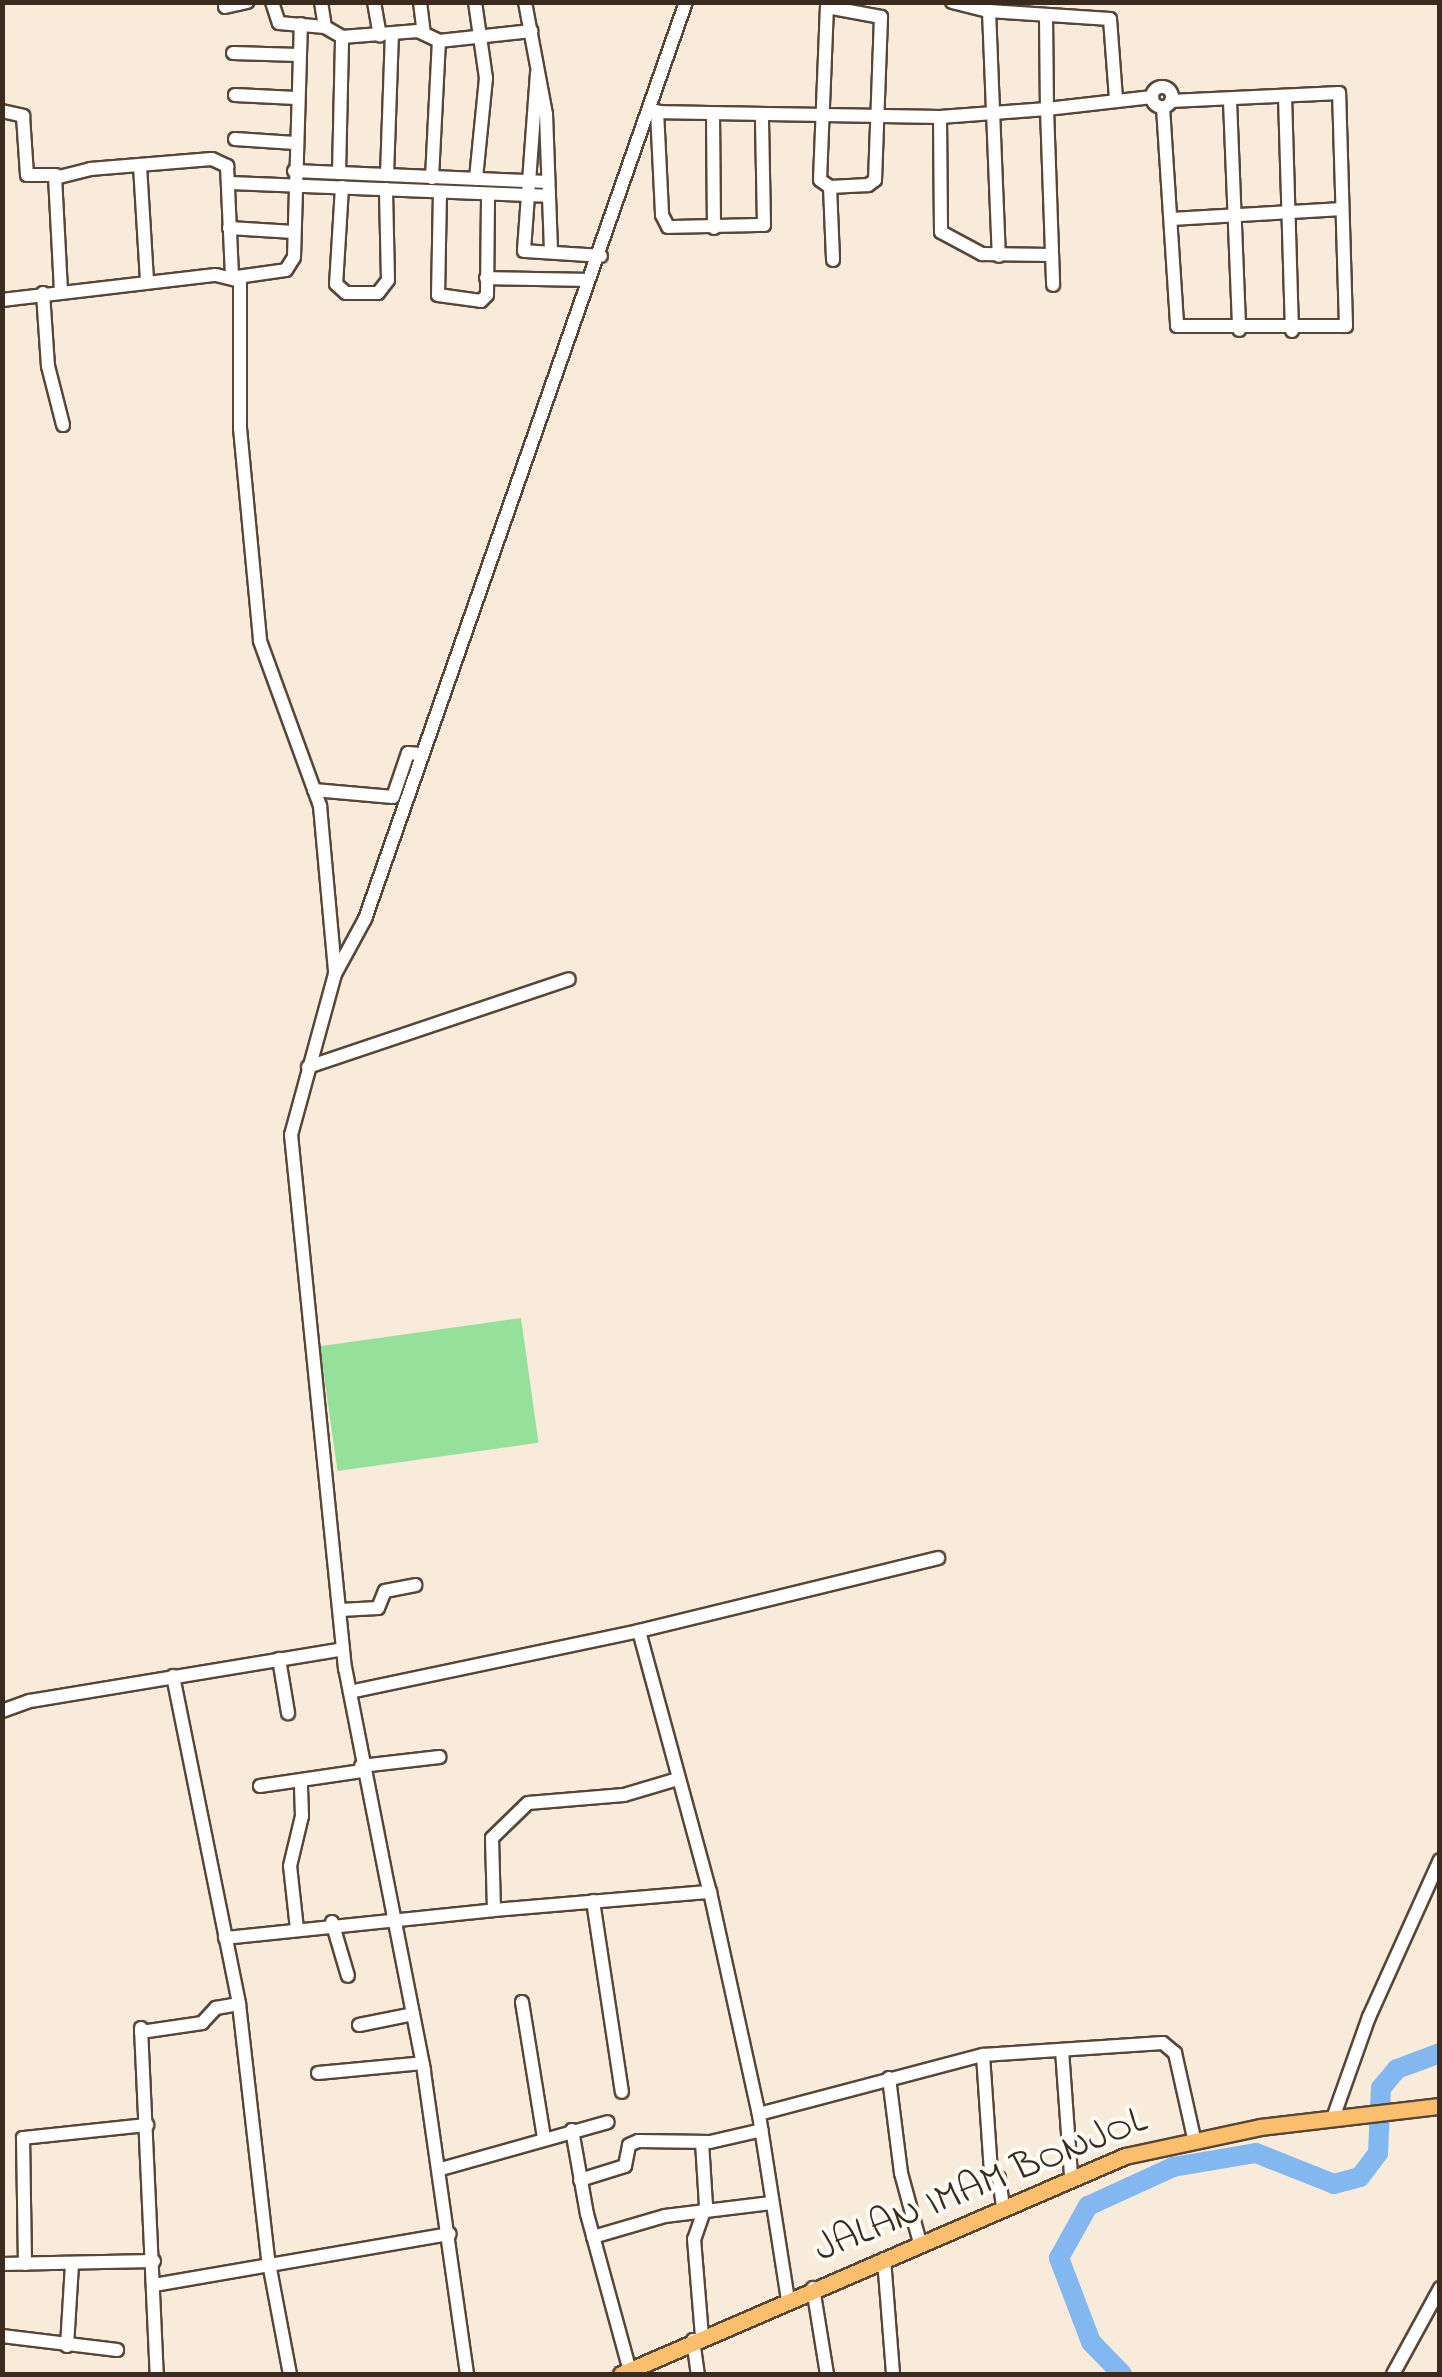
<!DOCTYPE html>
<style>
body{margin:0}
#map{position:relative;width:1442px;height:2377px;overflow:hidden;background:#f8ebd9;font-family:"Indie Flower",sans-serif}
div>[style]{position:absolute}
[style*='--x']{left:calc(var(--x)*1px);top:calc(var(--y)*1px);width:calc(var(--w)*1px);rotate:calc(var(--a)*1deg)}
.green>*{inset:0;background:#95e09b;transform-origin:0 0}
.river>*{height:20px;margin:-10px;padding:0 10px;transform-origin:10px;border-radius:10px;background:#82b7f0}
.roads{filter:drop-shadow(2px 0 #57473a) drop-shadow(-2px 0 #57473a) drop-shadow(0 2px #57473a) drop-shadow(0 -2px #57473a)}
.minor>*{height:12px;margin:-6px;padding:0 6px;transform-origin:6px;border-radius:6px;background:#fff}
.minor>.ring{margin:-6px;padding:0;box-sizing:content-box;background:none;border:12px solid #fff;border-radius:50%}
.major>*{height:15px;margin:-7.5px;padding:0 7.5px;transform-origin:7.5px;border-radius:7.5px;background:#fabe6d}
span{translate:-50% -50%;white-space:nowrap;text-align:center;line-height:1.15;-webkit-text-stroke:8px #fdfcf7;paint-order:stroke}
.street-label{font-size:40px;color:#3b2a1e}
.frame{position:absolute;inset:0;border:5px solid #3b2a1e;pointer-events:none}
</style>
<div id="map">
<div class="green">
<i style="left:521px;top:1318px;width:126px;height:203px;rotate:82deg"></i>
</div>
<div class="river">
<i style="--x:1122;--y:2374;--w:45;--a:-134.1"></i>
<i style="--x:1091;--y:2342;--w:90;--a:-110.9"></i>
<i style="--x:1059;--y:2258;--w:60;--a:-60.9"></i>
<i style="--x:1088;--y:2206;--w:94;--a:-24.6"></i>
<i style="--x:1173;--y:2167;--w:84;--a:-9.6"></i>
<i style="--x:1256;--y:2153;--w:84;--a:21.7"></i>
<i style="--x:1334;--y:2184;--w:27;--a:-15"></i>
<i style="--x:1360;--y:2177;--w:30;--a:-53"></i>
<i style="--x:1378;--y:2153;--w:65;--a:-87.4"></i>
<i style="--x:1381;--y:2088;--w:25;--a:-50"></i>
<i style="--x:1397;--y:2069;--w:46;--a:-20.4"></i>
</div>
<div class="roads">
<div class="minor">
<i style="--x:272;--y:2;--w:22;--a:72"></i>
<i style="--x:279;--y:23;--w:46;--a:5"></i>
<i style="--x:325;--y:27;--w:20;--a:30"></i>
<i style="--x:342;--y:37;--w:76;--a:-4.5"></i>
<i style="--x:418;--y:31;--w:23;--a:25"></i>
<i style="--x:439;--y:41;--w:93;--a:-6.2"></i>
<i style="--x:321;--y:2;--w:25;--a:81"></i>
<i style="--x:374;--y:2;--w:34;--a:80"></i>
<i style="--x:420;--y:2;--w:31;--a:83"></i>
<i style="--x:475;--y:2;--w:77;--a:81.8"></i>
<i style="--x:486;--y:78;--w:101;--a:95.7"></i>
<i style="--x:525;--y:2;--w:114;--a:79.4"></i>
<i style="--x:546;--y:114;--w:137;--a:87.9"></i>
<i style="--x:952;--y:2;--w:38;--a:14"></i>
<i style="--x:989;--y:11;--w:121;--a:3.8"></i>
<i style="--x:1110;--y:19;--w:80;--a:85.7"></i>
<i style="--x:225;--y:7;--w:23;--a:-13"></i>
<i style="--x:827;--y:7;--w:55;--a:10.5"></i>
<i style="--x:881;--y:17;--w:163;--a:92.1"></i>
<i style="--x:875;--y:180;--w:9;--a:144"></i>
<i style="--x:868;--y:185;--w:38;--a:177"></i>
<i style="--x:830;--y:187;--w:12;--a:-145"></i>
<i style="--x:820;--y:180;--w:173;--a:-87.7"></i>
<i style="--x:989;--y:11;--w:245;--a:87.7"></i>
<i style="--x:1046;--y:16;--w:93;--a:89.4"></i>
<i style="--x:1047;--y:109;--w:106;--a:-6.5"></i>
<i style="--x:233;--y:53;--w:66;--a:1.7"></i>
<i style="--x:537;--y:73;--w:178;--a:94.2"></i>
<i style="--x:524;--y:251;--w:77;--a:3.7"></i>
<i class="ring" style="left:1152px;top:87px;width:8px;height:8px"></i>
<i style="--x:235;--y:95;--w:61;--a:2.8"></i>
<i style="--x:1285;--y:96;--w:235;--a:88.3"></i>
<i style="--x:1230;--y:101;--w:229;--a:87.7"></i>
<i style="--x:1163;--y:107;--w:219;--a:86.3"></i>
<i style="--x:1177;--y:326;--w:169;--a:0"></i>
<i style="--x:1346;--y:326;--w:233;--a:-91.7"></i>
<i style="--x:1339;--y:93;--w:168;--a:177.3"></i>
<i style="--x:2;--y:111;--w:22;--a:13"></i>
<i style="--x:23;--y:116;--w:59;--a:86.1"></i>
<i style="--x:27;--y:175;--w:29;--a:0"></i>
<i style="--x:657;--y:111;--w:104;--a:87.2"></i>
<i style="--x:662;--y:215;--w:13;--a:63"></i>
<i style="--x:668;--y:227;--w:96;--a:-1.2"></i>
<i style="--x:764;--y:225;--w:109;--a:-91.1"></i>
<i style="--x:652;--y:112;--w:288;--a:1"></i>
<i style="--x:940;--y:117;--w:107;--a:-4.3"></i>
<i style="--x:1047;--y:109;--w:176;--a:88"></i>
<i style="--x:713;--y:114;--w:114;--a:89.5"></i>
<i style="--x:940;--y:117;--w:115;--a:89.5"></i>
<i style="--x:941;--y:232;--w:47;--a:28.2"></i>
<i style="--x:982;--y:254;--w:69;--a:0.8"></i>
<i style="--x:235;--y:139;--w:60;--a:3.8"></i>
<i style="--x:140;--y:166;--w:116;--a:86.5"></i>
<i style="--x:294;--y:171;--w:254;--a:2.5"></i>
<i style="--x:339;--y:173;--w:136;--a:-88.7"></i>
<i style="--x:387;--y:175;--w:141;--a:-88"></i>
<i style="--x:432;--y:178;--w:137;--a:-87.1"></i>
<i style="--x:230;--y:183;--w:317;--a:2.3"></i>
<i style="--x:342;--y:187;--w:97;--a:93.5"></i>
<i style="--x:336;--y:284;--w:13;--a:42"></i>
<i style="--x:346;--y:293;--w:32;--a:0"></i>
<i style="--x:378;--y:293;--w:16;--a:-52"></i>
<i style="--x:388;--y:280;--w:91;--a:-91.3"></i>
<i style="--x:830;--y:187;--w:73;--a:87.6"></i>
<i style="--x:440;--y:192;--w:103;--a:91.1"></i>
<i style="--x:438;--y:295;--w:43;--a:7.9"></i>
<i style="--x:481;--y:301;--w:8;--a:-45"></i>
<i style="--x:487;--y:295;--w:101;--a:-89.4"></i>
<i style="--x:1173;--y:219;--w:168;--a:-3.4"></i>
<i style="--x:229;--y:228;--w:65;--a:3.5"></i>
<i style="--x:237;--y:277;--w:49;--a:-8.1"></i>
<i style="--x:286;--y:270;--w:15;--a:-58"></i>
<i style="--x:294;--y:257;--w:233;--a:-88.3"></i>
<i style="--x:486;--y:278;--w:100;--a:1.1"></i>
<i style="--x:61;--y:291;--w:113;--a:-93"></i>
<i style="--x:55;--y:178;--w:36;--a:-14"></i>
<i style="--x:90;--y:169;--w:122;--a:-4.7"></i>
<i style="--x:212;--y:159;--w:17;--a:25"></i>
<i style="--x:227;--y:166;--w:110;--a:87.4"></i>
<i style="--x:43;--y:293;--w:73;--a:86.1"></i>
<i style="--x:48;--y:366;--w:61;--a:75.7"></i>
<i style="--x:2;--y:300;--w:215;--a:-6.7"></i>
<i style="--x:216;--y:275;--w:25;--a:14"></i>
<i style="--x:240;--y:281;--w:147;--a:90"></i>
<i style="--x:240;--y:428;--w:214;--a:84.6"></i>
<i style="--x:260;--y:641;--w:176;--a:70"></i>
<i style="--x:320;--y:806;--w:167;--a:84.8"></i>
<i style="--x:314;--y:790;--w:79;--a:5.1"></i>
<i style="--x:393;--y:797;--w:46;--a:-71.2"></i>
<i style="--x:408;--y:753;--w:13;--a:4"></i>
<i style="--x:308;--y:1067;--w:275;--a:-18.6"></i>
<i style="--x:340;--y:1610;--w:38;--a:-3"></i>
<i style="--x:378;--y:1608;--w:18;--a:-68"></i>
<i style="--x:385;--y:1591;--w:31;--a:-11"></i>
<i style="--x:639;--y:1631;--w:308;--a:-13.7"></i>
<i style="--x:279;--y:1659;--w:55;--a:80.5"></i>
<i style="--x:173;--y:1676;--w:335;--a:78.6"></i>
<i style="--x:239;--y:2004;--w:256;--a:83.5"></i>
<i style="--x:268;--y:2258;--w:118;--a:79.3"></i>
<i style="--x:350;--y:1692;--w:295;--a:-11.9"></i>
<i style="--x:639;--y:1631;--w:270;--a:74.8"></i>
<i style="--x:710;--y:1892;--w:227;--a:77.6"></i>
<i style="--x:2;--y:1711;--w:30;--a:-20"></i>
<i style="--x:30;--y:1701;--w:317;--a:-9.4"></i>
<i style="--x:361;--y:1766;--w:79;--a:-6.6"></i>
<i style="--x:260;--y:1786;--w:103;--a:-8.4"></i>
<i style="--x:593;--y:1901;--w:193;--a:81.4"></i>
<i style="--x:494;--y:1910;--w:217;--a:-4.8"></i>
<i style="--x:332;--y:1922;--w:56;--a:73.5"></i>
<i style="--x:297;--y:1929;--w:63;--a:-96.3"></i>
<i style="--x:290;--y:1866;--w:51;--a:-76.5"></i>
<i style="--x:302;--y:1816;--w:33;--a:-92"></i>
<i style="--x:225;--y:1938;--w:270;--a:-5.9"></i>
<i style="--x:494;--y:1910;--w:72;--a:-91.6"></i>
<i style="--x:492;--y:1838;--w:50;--a:-44.2"></i>
<i style="--x:528;--y:1803;--w:96;--a:-4.8"></i>
<i style="--x:624;--y:1795;--w:56;--a:-16.5"></i>
<i style="--x:522;--y:2002;--w:138;--a:80.8"></i>
<i style="--x:359;--y:2025;--w:55;--a:-11.5"></i>
<i style="--x:141;--y:2028;--w:346;--a:87.4"></i>
<i style="--x:141;--y:2032;--w:62;--a:-8.4"></i>
<i style="--x:202;--y:2023;--w:21;--a:-47"></i>
<i style="--x:216;--y:2008;--w:23;--a:-10"></i>
<i style="--x:1062;--y:2050;--w:127;--a:85.9"></i>
<i style="--x:983;--y:2055;--w:118;--a:86.1"></i>
<i style="--x:991;--y:2173;--w:9;--a:32"></i>
<i style="--x:999;--y:2178;--w:28;--a:82"></i>
<i style="--x:318;--y:2073;--w:105;--a:-5.4"></i>
<i style="--x:889;--y:2078;--w:96;--a:82.8"></i>
<i style="--x:901;--y:2173;--w:73;--a:74.8"></i>
<i style="--x:1333;--y:2118;--w:107;--a:-70.4"></i>
<i style="--x:1369;--y:2017;--w:172;--a:-65.7"></i>
<i style="--x:572;--y:2130;--w:85;--a:79.9"></i>
<i style="--x:587;--y:2214;--w:163;--a:74.7"></i>
<i style="--x:702;--y:2142;--w:63;--a:86.4"></i>
<i style="--x:706;--y:2205;--w:36;--a:109"></i>
<i style="--x:694;--y:2239;--w:98;--a:85.3"></i>
<i style="--x:441;--y:2169;--w:173;--a:-15.7"></i>
<i style="--x:580;--y:2180;--w:47;--a:-17.3"></i>
<i style="--x:625;--y:2166;--w:21;--a:-79"></i>
<i style="--x:629;--y:2145;--w:10;--a:-24"></i>
<i style="--x:638;--y:2141;--w:72;--a:0.8"></i>
<i style="--x:710;--y:2142;--w:53;--a:-13"></i>
<i style="--x:593;--y:2237;--w:75;--a:-16.3"></i>
<i style="--x:665;--y:2216;--w:107;--a:-7"></i>
<i style="--x:884;--y:2259;--w:115;--a:85.5"></i>
<i style="--x:2;--y:2264;--w:152;--a:-1.1"></i>
<i style="--x:25;--y:2264;--w:126;--a:-90.9"></i>
<i style="--x:23;--y:2138;--w:125;--a:-6"></i>
<i style="--x:154;--y:2285;--w:300;--a:-9.8"></i>
<i style="--x:813;--y:2288;--w:87;--a:80.8"></i>
<i style="--x:788;--y:2300;--w:188;--a:-98.9"></i>
<i style="--x:759;--y:2114;--w:232;--a:-14.8"></i>
<i style="--x:983;--y:2055;--w:180;--a:-3.8"></i>
<i style="--x:1163;--y:2043;--w:16;--a:40"></i>
<i style="--x:1175;--y:2053;--w:87;--a:77.4"></i>
<i style="--x:2;--y:2336;--w:116;--a:6.9"></i>
<i style="--x:693;--y:2340;--w:34;--a:82"></i>
<i style="--x:67;--y:2346;--w:82;--a:-86.5"></i>
<i style="--x:467;--y:2374;--w:307;--a:-98.1"></i>
<i style="--x:424;--y:2070;--w:409;--a:-101.1"></i>
<i style="--x:345;--y:1669;--w:537;--a:-95.77"></i>
<i style="--x:291;--y:1135;--w:167;--a:-74.7"></i>
<i style="--x:335;--y:974;--w:63;--a:-61.4"></i>
<i style="--x:365;--y:919;--w:972;--a:-70.71"></i>
<i style="--x:1393;--y:2374;--w:98;--a:-61.3"></i>
</div>
<div class="major">
<i style="--x:621;--y:2374;--w:549;--a:-23.39"></i>
<i style="--x:1125;--y:2156;--w:138;--a:-12.1"></i>
<i style="--x:1260;--y:2127;--w:181;--a:-6.7"></i>
</div>
</div>
<div class="street-label">
<span style="left:981px;top:2186px;rotate:-22deg">JALAN IMAM BONJOL</span>
</div>
<div class="frame"></div>
</div>
